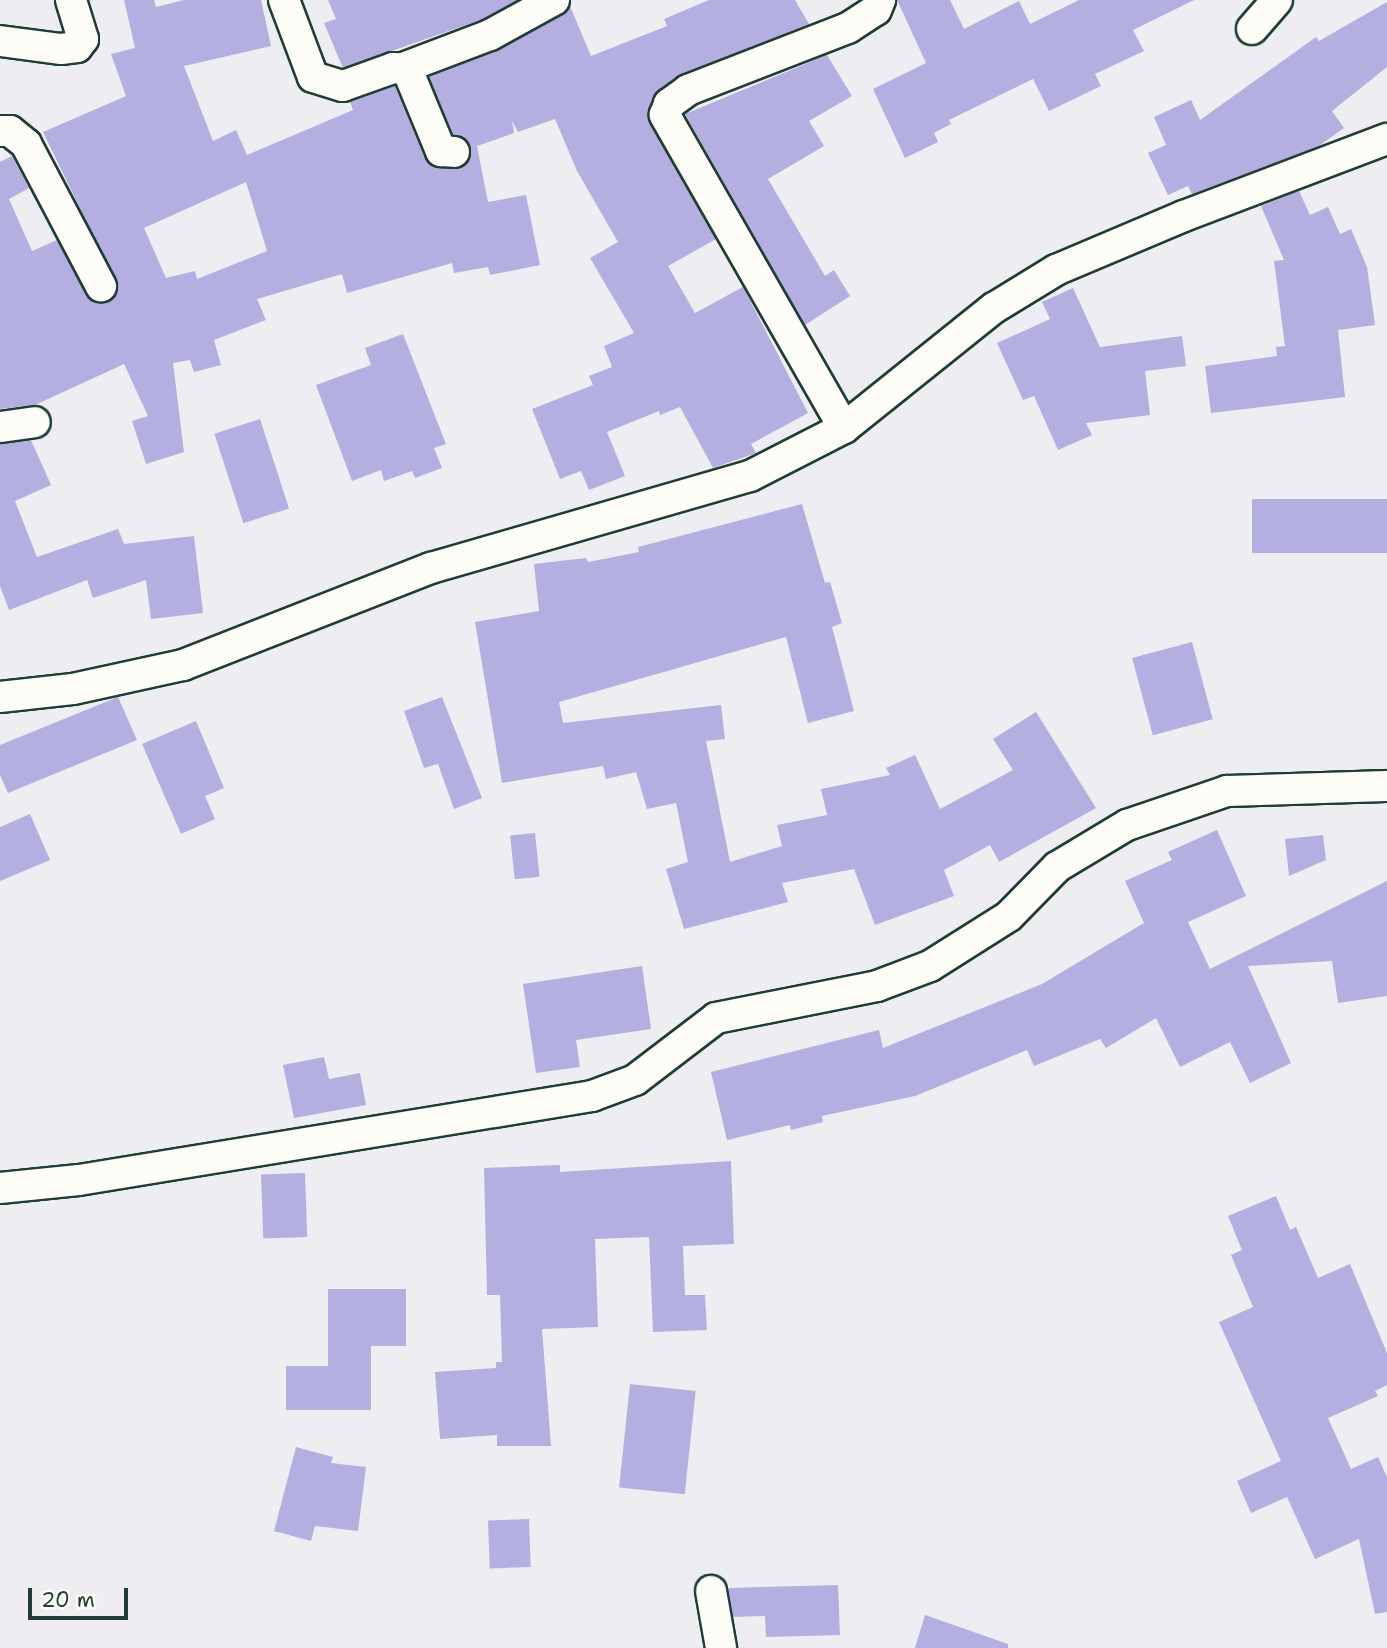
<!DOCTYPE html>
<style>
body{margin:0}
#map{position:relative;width:1387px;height:1648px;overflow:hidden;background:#eeedf2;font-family:"Shantell Sans",sans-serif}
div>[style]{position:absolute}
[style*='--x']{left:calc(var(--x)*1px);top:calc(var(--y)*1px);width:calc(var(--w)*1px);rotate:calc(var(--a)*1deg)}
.building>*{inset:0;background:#b3afe0;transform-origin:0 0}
.roads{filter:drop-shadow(2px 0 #1f3d34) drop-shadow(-2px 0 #1f3d34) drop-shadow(0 2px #1f3d34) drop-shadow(0 -2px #1f3d34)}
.minor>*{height:30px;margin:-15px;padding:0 15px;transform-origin:15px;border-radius:15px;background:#fdfcf7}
span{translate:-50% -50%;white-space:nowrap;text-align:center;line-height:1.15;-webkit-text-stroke:7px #fdfcf7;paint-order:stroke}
.scale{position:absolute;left:28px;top:1588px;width:100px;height:32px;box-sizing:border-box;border:4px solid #1f3d34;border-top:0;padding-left:9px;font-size:21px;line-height:24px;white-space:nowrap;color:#1f3d34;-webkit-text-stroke:5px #fdfcf7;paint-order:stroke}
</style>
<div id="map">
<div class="building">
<i style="clip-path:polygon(evenodd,124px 0,154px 0,156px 7px,184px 0,261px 0,271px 46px,184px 66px,213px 141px,236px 130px,247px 155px,353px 110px,350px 102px,395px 86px,425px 158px,431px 166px,453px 169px,468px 162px,470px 145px,453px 134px,429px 77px,498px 50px,562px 15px,570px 6px,591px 56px,667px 26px,664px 19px,709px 0,795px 0,809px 24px,678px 76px,658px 90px,648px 116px,716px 239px,668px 266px,695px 313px,743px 287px,808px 413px,751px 444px,756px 453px,713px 468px,680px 407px,660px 415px,659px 411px,607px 432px,625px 476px,589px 490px,581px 471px,560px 479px,532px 409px,593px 385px,589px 376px,612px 367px,604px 346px,634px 333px,590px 258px,618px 242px,577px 171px,555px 119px,518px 132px,512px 121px,514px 133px,477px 146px,488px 202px,526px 195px,540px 265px,490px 275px,488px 267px,454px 273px,452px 263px,347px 293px,342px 274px,257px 299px,266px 320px,214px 340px,221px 365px,194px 372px,190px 360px,173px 363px,184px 452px,146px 464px,132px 421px,148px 416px,124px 364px,35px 405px,0 409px,0 162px,12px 156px,29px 188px,9px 199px,32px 251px,57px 240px,92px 301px,109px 302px,118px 287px,43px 132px,126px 96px,111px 54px,135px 48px,124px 0,246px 182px,267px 251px,197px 279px,195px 271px,166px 278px,144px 228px,246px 182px)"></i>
<i style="clip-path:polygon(328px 0,518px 0,483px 19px,343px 68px,324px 23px,336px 19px)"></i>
<i style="clip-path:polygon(897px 0,950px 0,964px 29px,1019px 1px,1030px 24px,1079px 0,1194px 0,1133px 30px,1144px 51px,1095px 74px,1101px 86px,1049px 111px,1033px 79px,949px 120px,951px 124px,934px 133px,938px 142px,905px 158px,873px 89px,926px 63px)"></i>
<i style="clip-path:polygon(1387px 2px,1387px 67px,1332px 111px,1344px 128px,1319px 146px,1192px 194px,1188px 186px,1168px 195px,1148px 153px,1166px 145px,1154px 117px,1191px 100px,1200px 120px,1316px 37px,1319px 41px)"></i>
<i style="clip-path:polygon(827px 55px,852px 96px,809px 121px,824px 146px,768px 179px,825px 276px,834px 270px,850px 296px,805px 325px,685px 114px)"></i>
<i style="clip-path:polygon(1299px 191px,1310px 215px,1328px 207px,1340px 234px,1351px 229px,1367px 267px,1375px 325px,1338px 330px,1345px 397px,1211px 413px,1205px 366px,1277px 356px,1276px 347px,1285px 346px,1274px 261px,1284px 260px,1261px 206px)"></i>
<i style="clip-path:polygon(1073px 288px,1100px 347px,1182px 336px,1186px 366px,1145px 371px,1150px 415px,1086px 423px,1092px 435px,1058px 450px,1034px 396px,1023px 400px,997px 343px,1050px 319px,1042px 302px)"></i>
<i style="clip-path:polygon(403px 334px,446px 444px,434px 448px,442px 468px,415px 478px,412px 471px,384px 481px,381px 470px,352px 481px,316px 385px,371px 365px,365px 348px)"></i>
<i style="left:260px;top:419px;width:94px;height:48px;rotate:72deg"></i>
<i style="clip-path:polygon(31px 440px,51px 485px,15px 501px,37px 557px,118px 529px,124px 544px,194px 536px,203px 613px,151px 619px,146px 580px,93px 598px,87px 580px,9px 610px,0 586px,0 444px)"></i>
<i style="left:1387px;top:499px;width:54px;height:135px;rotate:90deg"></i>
<i style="clip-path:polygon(802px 504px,825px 583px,830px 582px,842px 623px,832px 627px,854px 711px,808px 723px,786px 637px,559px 702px,563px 723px,721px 705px,725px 739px,706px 741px,730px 862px,782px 846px,777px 825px,827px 815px,821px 789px,890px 775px,886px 768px,915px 755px,940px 809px,1013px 770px,993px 739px,1036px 712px,1096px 808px,999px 862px,990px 845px,944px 870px,954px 896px,875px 925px,854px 869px,782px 883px,788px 902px,684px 929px,666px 869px,688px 862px,676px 803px,647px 809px,636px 772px,606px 779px,603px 766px,502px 783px,475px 622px,539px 611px,534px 564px,586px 558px,588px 562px,639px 552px,638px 547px)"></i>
<i style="left:1192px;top:642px;width:80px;height:62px;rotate:75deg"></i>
<i style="clip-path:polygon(118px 697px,137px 740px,8px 793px,0 775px,0 745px)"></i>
<i style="clip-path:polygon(442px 697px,482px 798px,454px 809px,438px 764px,424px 768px,404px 711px)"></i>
<i style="clip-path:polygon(196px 721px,224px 788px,205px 796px,215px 819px,181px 834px,142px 744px)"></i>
<i style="clip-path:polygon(30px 814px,50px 860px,0 881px,0 827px)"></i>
<i style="clip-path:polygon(1217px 830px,1246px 896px,1188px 922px,1210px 969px,1387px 881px,1387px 996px,1338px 1003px,1332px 961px,1248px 966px,1291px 1063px,1250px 1083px,1230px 1042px,1180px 1067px,1156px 1018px,1106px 1048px,1100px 1039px,1034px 1066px,1027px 1050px,915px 1096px,822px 1116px,823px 1122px,791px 1130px,790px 1125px,727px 1140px,711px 1072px,879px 1030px,883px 1048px,1042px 984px,1144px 923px,1125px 881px,1172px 860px,1168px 852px)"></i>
<i style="left:535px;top:833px;width:44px;height:25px;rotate:84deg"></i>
<i style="clip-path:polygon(1323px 835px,1326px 860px,1289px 876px,1285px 839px)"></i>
<i style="clip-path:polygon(642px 966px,651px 1029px,576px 1040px,580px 1067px,536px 1073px,523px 984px)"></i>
<i style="clip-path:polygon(324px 1057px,329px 1079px,360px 1073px,366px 1105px,294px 1118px,283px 1065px)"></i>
<i style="clip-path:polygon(731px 1161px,734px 1244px,683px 1246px,685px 1295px,705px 1295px,707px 1330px,653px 1332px,649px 1237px,595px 1239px,598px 1327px,542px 1329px,551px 1446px,497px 1446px,497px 1435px,440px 1439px,435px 1372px,496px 1368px,496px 1362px,502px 1362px,500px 1295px,487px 1295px,484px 1168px,560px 1165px,560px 1172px)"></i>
<i style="left:305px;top:1173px;width:64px;height:44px;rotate:88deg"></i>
<i style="clip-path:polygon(1276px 1196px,1290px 1230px,1296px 1227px,1318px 1278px,1350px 1264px,1387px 1353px,1387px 1385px,1375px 1391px,1378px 1396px,1328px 1418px,1351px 1469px,1378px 1457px,1387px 1477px,1387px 1612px,1375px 1614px,1359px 1539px,1315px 1559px,1287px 1497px,1251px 1513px,1237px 1481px,1281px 1461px,1219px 1322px,1253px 1307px,1231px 1255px,1242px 1250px,1228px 1216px)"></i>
<i style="clip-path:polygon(328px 1289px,406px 1289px,406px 1346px,371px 1346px,371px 1410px,286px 1410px,286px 1366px,328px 1366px)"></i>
<i style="left:630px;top:1384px;width:66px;height:104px;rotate:6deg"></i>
<i style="clip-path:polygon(296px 1447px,333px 1457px,331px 1463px,366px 1467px,358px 1531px,315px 1526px,311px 1541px,274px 1531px)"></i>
<i style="left:529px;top:1519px;width:48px;height:41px;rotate:88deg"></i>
<i style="clip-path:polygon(838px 1585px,840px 1635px,766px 1637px,765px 1616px,733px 1617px,728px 1588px)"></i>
<i style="clip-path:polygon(925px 1615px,1008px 1644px,1008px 1648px,915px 1648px)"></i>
</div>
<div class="roads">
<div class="minor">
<i style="--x:284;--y:0;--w:82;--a:69.4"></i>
<i style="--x:313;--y:77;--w:31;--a:17"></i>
<i style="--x:343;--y:86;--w:53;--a:-19.8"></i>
<i style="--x:393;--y:68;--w:14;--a:4"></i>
<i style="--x:407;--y:69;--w:89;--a:67.5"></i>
<i style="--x:441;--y:151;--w:13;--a:4"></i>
<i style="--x:1252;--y:29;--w:38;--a:-49"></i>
<i style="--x:0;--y:41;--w:62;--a:7.5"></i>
<i style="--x:61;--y:49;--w:16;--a:-7"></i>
<i style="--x:77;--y:47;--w:10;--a:-53"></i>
<i style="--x:83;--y:39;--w:41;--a:-107.1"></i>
<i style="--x:403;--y:68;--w:93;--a:-20.8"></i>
<i style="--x:490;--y:35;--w:73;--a:-28.7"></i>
<i style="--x:0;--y:131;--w:10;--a:0"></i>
<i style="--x:10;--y:131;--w:21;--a:39"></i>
<i style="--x:26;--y:144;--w:161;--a:62.2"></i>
<i style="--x:0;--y:427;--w:35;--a:-8"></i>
<i style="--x:844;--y:428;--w:361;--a:-119.8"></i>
<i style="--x:665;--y:115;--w:12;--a:-70"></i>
<i style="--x:669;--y:104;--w:24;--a:-36"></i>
<i style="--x:688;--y:90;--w:172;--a:-21.2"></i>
<i style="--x:848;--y:28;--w:33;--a:-33"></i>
<i style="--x:876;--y:10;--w:11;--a:-68"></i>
<i style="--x:0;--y:697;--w:73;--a:-6.3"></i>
<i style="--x:73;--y:689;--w:113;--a:-12.3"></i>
<i style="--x:183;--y:665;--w:266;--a:-21.4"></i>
<i style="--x:431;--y:568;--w:332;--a:-16.1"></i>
<i style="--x:750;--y:476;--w:106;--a:-27.1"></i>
<i style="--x:844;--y:428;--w:192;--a:-38.7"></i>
<i style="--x:994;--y:308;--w:73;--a:-31.5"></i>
<i style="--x:1056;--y:270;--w:139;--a:-22.9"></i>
<i style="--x:1184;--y:216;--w:217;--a:-20.8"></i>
<i style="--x:0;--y:1188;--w:79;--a:-5.8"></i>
<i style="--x:79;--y:1180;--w:520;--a:-9.3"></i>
<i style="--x:592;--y:1096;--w:46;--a:-20.4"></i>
<i style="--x:635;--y:1080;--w:102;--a:-37.4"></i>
<i style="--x:716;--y:1018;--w:164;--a:-11.2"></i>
<i style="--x:877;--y:986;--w:57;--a:-20.7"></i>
<i style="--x:930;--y:966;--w:93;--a:-32.3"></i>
<i style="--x:1009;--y:916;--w:69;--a:-45.6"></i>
<i style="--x:1057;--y:867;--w:82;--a:-31"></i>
<i style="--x:1127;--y:825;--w:106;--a:-18.8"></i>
<i style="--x:1227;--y:791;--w:160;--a:-1.8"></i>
<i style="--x:711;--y:1591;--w:58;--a:80"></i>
</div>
</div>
<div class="scale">20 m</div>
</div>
